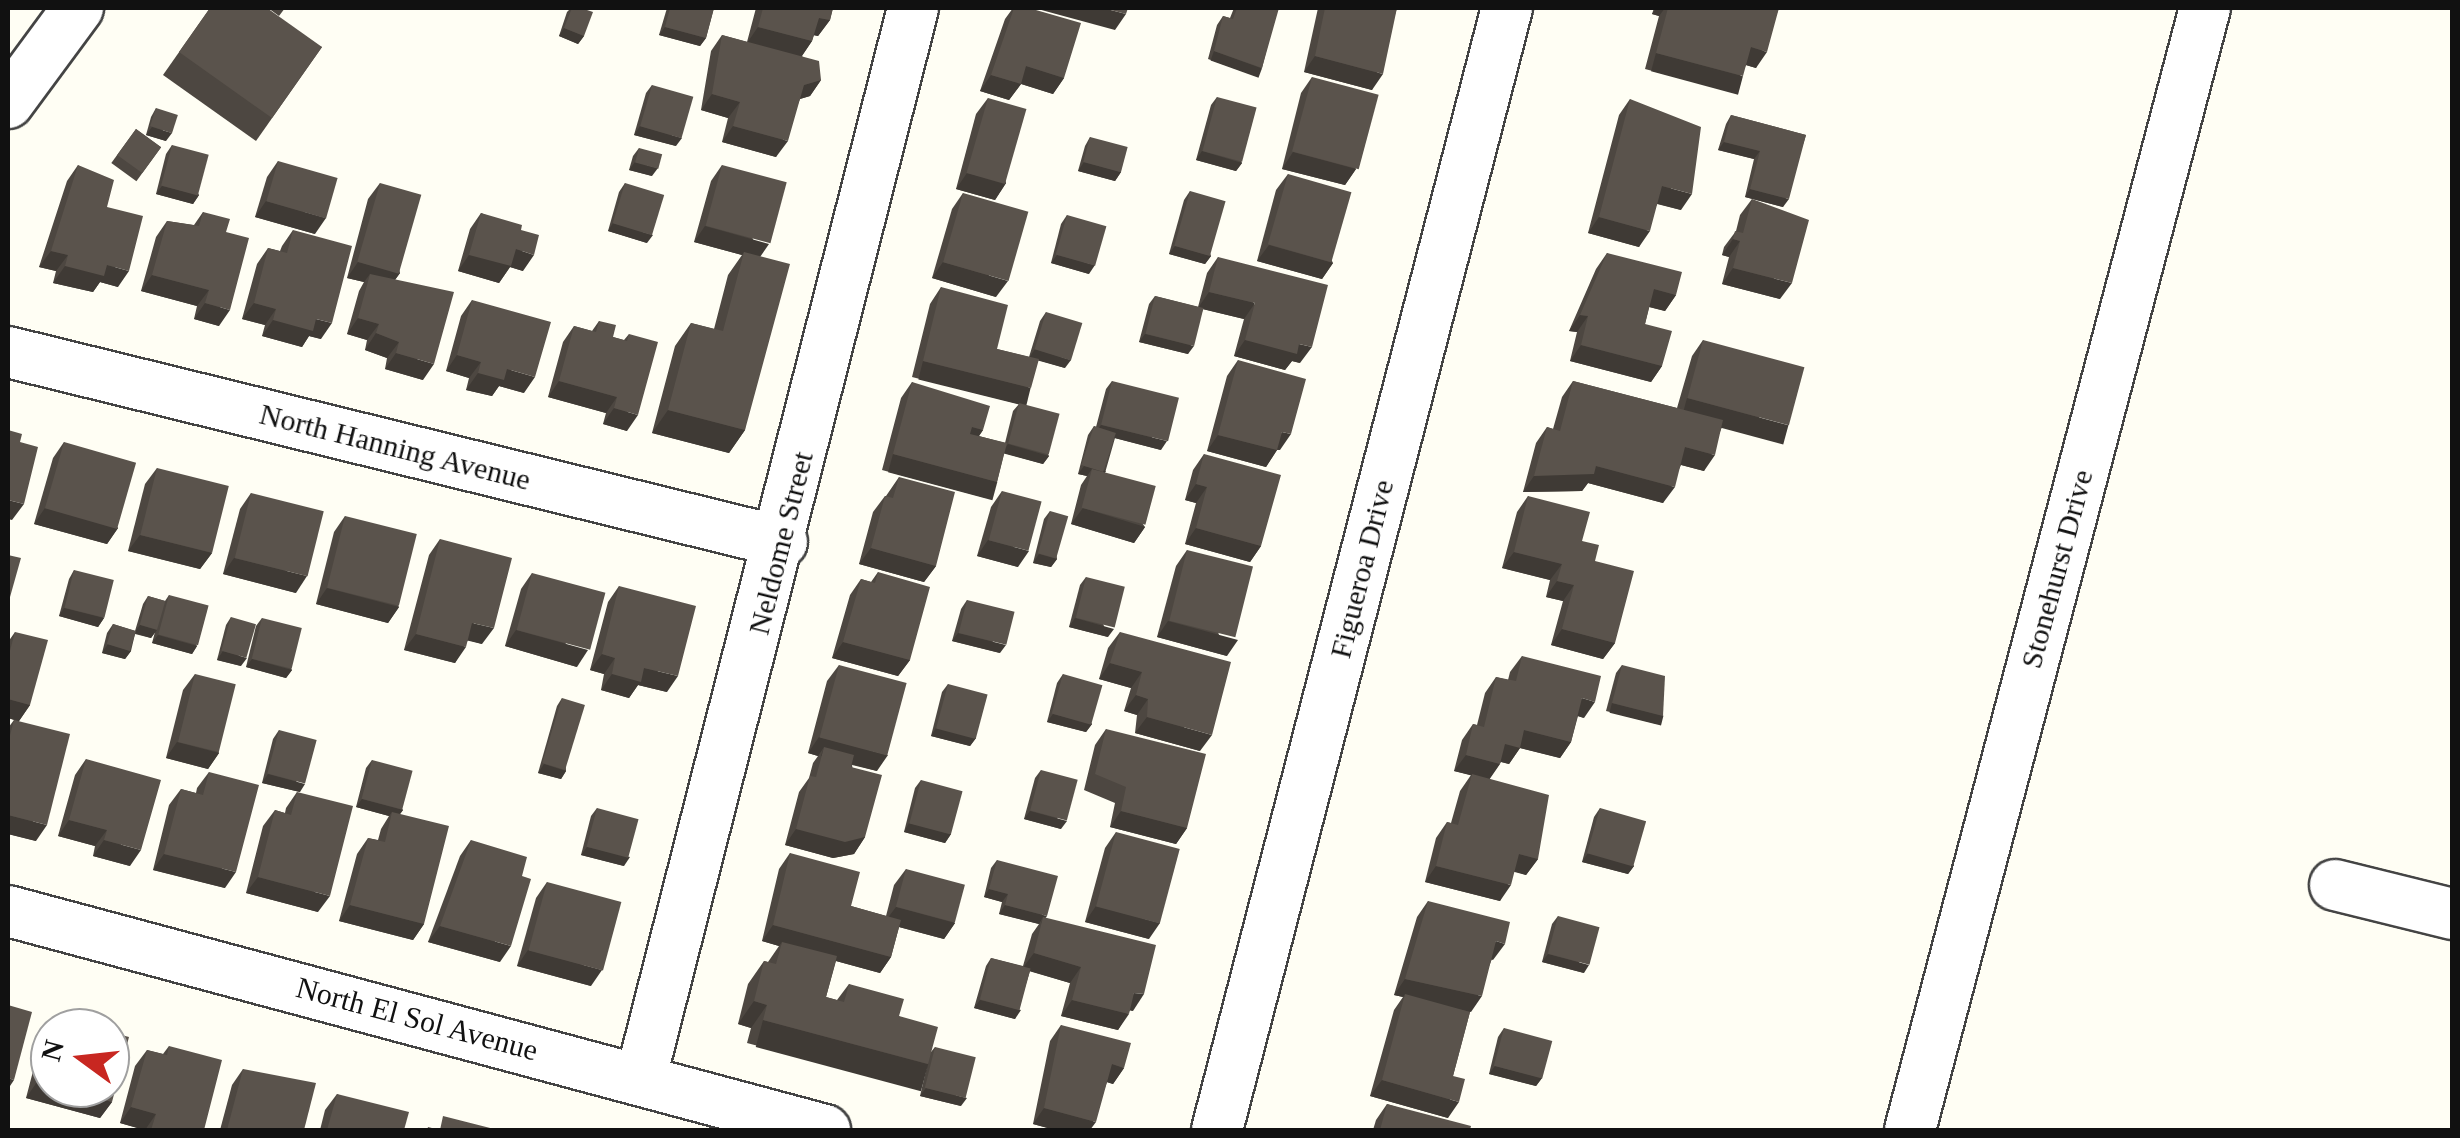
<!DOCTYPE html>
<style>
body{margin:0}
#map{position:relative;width:2460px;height:1138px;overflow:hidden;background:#fffef4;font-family:"Times New Roman",serif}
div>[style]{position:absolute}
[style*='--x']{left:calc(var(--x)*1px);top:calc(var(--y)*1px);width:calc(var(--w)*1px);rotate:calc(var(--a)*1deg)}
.roads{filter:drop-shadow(2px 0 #444) drop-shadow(-2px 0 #444) drop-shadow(0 2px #444) drop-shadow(0 -2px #444)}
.minor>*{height:50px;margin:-25px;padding:0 25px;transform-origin:25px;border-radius:25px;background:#fff}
.wall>*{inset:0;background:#4d4741;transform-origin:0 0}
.shaded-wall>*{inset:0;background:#3f3a35;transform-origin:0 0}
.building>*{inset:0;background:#5a534c;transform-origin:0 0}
span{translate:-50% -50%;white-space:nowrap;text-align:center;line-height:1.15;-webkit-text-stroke:10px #fff;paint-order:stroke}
.street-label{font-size:30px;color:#111}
.frame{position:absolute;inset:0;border:10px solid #111;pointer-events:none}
.north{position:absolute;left:30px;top:1008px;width:100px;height:100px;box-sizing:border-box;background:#fff;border:2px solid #a0a0a0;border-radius:50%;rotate:285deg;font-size:28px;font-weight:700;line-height:40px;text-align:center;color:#111}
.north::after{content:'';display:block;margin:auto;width:35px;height:45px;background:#c82721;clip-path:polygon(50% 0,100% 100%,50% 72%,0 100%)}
</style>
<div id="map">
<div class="roads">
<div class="minor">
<i style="--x:8;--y:103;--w:118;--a:-53.6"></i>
<i style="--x:8;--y:352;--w:797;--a:13.79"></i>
<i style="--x:2335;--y:885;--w:121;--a:13.9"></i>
<i style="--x:8;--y:911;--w:846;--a:15.01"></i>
<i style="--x:641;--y:1077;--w:1103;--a:-75.72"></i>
<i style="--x:1217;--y:1130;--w:1159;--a:-75.51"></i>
<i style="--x:1910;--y:1130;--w:1160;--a:-75.27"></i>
</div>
</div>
<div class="wall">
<i style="clip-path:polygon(210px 8px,322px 47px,256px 141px,163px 75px)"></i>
<i style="clip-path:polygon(268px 8px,285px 8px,279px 16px)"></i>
<i style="clip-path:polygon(571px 8px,581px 8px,584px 36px,578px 44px,559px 36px,567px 12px)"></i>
<i style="clip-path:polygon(667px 8px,714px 8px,706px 38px,700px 46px,659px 35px)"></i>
<i style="clip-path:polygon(756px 8px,833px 8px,830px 20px,818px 36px,814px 35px,812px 41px,802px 56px,821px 80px,810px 96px,800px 99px,776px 157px,722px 142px,728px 118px,701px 110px,711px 51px,722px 35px,747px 42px)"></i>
<i style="clip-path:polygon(1013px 8px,1029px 8px,1064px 78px,1053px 94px,1021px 84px,1009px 100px,980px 91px,1005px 19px)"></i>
<i style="clip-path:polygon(1234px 8px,1277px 8px,1262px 68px,1256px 76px,1208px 59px,1217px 25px,1223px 16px,1230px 18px)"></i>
<i style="clip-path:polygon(1318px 8px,1397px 8px,1372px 90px,1304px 72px)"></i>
<i style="clip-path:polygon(1654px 8px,1779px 8px,1756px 68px,1746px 65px,1732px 92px,1645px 69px,1659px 16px,1652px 14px)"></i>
<i style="clip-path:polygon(1312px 77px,1356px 169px,1345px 185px,1282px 169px,1301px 93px)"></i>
<i style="clip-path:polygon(652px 85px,676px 146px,634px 135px,646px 93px)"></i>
<i style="clip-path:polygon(1217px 97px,1242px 163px,1236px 171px,1196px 160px,1211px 105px)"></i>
<i style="clip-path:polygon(988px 98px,1006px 183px,995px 200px,956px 189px,976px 114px)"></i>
<i style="clip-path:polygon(1630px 99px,1681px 210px,1657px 204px,1639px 247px,1588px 233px,1619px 115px)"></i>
<i style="clip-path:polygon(156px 108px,166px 141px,146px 135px,151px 117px)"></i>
<i style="clip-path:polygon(1731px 115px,1806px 135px,1783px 207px,1745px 197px,1754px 159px,1718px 150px,1726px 124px)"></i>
<i style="left:136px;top:129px;width:31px;height:42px;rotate:36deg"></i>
<i style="clip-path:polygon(1090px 137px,1121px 172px,1115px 181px,1078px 171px,1085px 146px)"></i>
<i style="clip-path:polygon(172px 145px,199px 195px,193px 204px,156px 194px,166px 154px)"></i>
<i style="clip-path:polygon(639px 148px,652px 176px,629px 170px,633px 156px)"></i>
<i style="clip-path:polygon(278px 161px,315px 234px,255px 217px,267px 177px)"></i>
<i style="clip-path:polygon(78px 165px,107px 207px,118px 287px,100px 282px,93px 292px,53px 283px,56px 271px,39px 267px,67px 181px)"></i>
<i style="clip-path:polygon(722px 165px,760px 256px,745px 430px,729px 453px,652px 433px,675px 346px,691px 323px,714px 329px,728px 275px,742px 255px,694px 242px,711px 181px)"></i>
<i style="clip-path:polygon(1288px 174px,1333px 263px,1322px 279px,1257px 261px,1276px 190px)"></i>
<i style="clip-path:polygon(380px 183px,400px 273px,395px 280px,423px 380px,385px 369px,387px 358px,365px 350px,367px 340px,347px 334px,359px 291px,364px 282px,347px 278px,368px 199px)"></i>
<i style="clip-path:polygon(625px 183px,647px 243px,608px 231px,619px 192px)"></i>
<i style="clip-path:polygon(1190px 191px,1211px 256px,1205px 264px,1169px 254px,1184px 200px)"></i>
<i style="clip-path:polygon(963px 193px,996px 297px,932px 278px,952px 209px)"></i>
<i style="clip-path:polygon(1752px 199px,1780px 299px,1722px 284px,1729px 257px,1722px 255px,1724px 247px,1736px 231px,1740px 215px)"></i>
<i style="clip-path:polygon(203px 212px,226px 232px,219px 326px,194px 319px,197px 306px,141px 291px,156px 237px,167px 221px,194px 225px)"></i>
<i style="clip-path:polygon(481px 213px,521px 230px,523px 271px,510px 267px,499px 283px,458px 271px,470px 229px)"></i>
<i style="clip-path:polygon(1067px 215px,1089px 274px,1051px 263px,1061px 224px)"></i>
<i style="clip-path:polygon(293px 230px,321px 339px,309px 336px,302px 347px,262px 336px,265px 325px,242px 319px,257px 264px,268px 248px,280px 251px,282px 246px)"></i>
<i style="clip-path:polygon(1607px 253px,1676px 295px,1665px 311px,1649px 307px,1645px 324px,1662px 366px,1651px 382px,1570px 361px,1577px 332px,1569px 331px,1596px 269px)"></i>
<i style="clip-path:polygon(1218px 257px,1300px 363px,1292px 361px,1285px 370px,1234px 356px,1244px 319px,1203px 309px,1188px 354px,1139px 342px,1149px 304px,1155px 296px,1198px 307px,1207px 273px)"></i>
<i style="clip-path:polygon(941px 287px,997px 349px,1029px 357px,1040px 321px,1046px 312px,1065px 368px,1038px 360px,1020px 403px,1049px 456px,1043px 464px,1004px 453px,997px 482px,986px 498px,882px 470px,901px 398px,912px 382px,983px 430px,979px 436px,1005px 443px,1013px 411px,1019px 404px,912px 377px,930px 304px)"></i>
<i style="clip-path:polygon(472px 300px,524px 393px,499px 386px,492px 396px,466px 390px,469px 378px,446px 371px,461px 316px)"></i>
<i style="clip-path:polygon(599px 321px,613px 337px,624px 340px,629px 334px,627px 431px,603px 424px,606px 413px,548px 397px,563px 342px,574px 326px,592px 331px)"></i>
<i style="clip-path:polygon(1703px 340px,1777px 442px,1722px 427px,1704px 471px,1681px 465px,1663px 503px,1588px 483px,1582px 491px,1523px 492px,1536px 443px,1547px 427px,1553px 429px,1562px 397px,1573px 381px,1677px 408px,1692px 356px)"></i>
<i style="clip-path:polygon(1238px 360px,1280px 450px,1277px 450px,1266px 467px,1207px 451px,1227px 376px)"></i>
<i style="clip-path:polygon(1112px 381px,1161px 450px,1115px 438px,1105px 473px,1145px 527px,1134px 543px,1071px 524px,1081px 485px,1087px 476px,1078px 474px,1088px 435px,1094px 426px,1096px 427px,1106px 389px)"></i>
<i style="clip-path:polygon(64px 442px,118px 528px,107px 544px,34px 524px,53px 458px)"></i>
<i style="clip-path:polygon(1204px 454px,1261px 546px,1250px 562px,1185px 544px,1196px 503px,1185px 500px,1193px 470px)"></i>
<i style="clip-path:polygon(157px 468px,212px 553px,200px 569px,128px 551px,145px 484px)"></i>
<i style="clip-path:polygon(899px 477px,936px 566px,924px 582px,859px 564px,873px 512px,885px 496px,886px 496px)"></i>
<i style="clip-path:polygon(1002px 491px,1018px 567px,977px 556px,991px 507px)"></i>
<i style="clip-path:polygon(251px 493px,296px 593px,223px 574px,240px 509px)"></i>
<i style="clip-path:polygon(1528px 496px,1582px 541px,1595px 561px,1615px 643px,1603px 659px,1551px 645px,1563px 601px,1546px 597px,1550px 580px,1502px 568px,1517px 512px)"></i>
<i style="clip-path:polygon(1050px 511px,1057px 559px,1051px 567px,1033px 563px,1044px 519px)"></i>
<i style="clip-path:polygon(345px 516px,399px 607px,388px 623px,316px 604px,334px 532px)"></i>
<i style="clip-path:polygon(440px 539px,482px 644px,468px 640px,455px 663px,404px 650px,429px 555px)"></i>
<i style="clip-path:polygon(1187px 550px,1227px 656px,1157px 637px,1176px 566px)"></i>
<i style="clip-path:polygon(74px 570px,104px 618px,98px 627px,59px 616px,69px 579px)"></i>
<i style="clip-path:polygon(878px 572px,910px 660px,898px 676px,832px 658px,850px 595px,861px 579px,871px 582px)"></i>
<i style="clip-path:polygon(532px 573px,577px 667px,505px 646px,521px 589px)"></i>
<i style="clip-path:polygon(1086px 577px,1108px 637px,1069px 627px,1080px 585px)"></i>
<i style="clip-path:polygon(619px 586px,667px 692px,638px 685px,629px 698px,601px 690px,604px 674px,590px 670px,608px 602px)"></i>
<i style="clip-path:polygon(169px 595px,197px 646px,192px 654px,152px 643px,155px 632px,151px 638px,135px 634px,131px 651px,125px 659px,102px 653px,107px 633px,113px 624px,135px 631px,143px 604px,148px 596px,165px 601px)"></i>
<i style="clip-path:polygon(967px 600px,1000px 653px,952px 641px,961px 609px)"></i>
<i style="clip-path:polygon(231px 617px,241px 666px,217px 660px,226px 625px)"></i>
<i style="clip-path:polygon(262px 618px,292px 670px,286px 678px,246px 667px,256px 626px)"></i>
<i style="clip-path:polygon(15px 632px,30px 705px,19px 721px,36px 841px,8px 834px,8px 728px,14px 720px,8px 718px,8px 642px)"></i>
<i style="clip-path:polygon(1120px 632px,1200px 751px,1135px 733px,1137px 715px,1124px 711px,1131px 688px,1099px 679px,1108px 648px)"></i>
<i style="clip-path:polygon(1522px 656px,1584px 718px,1578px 716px,1571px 742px,1560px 758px,1520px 748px,1509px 764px,1501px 762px,1489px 779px,1538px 859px,1526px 875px,1514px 871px,1500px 901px,1425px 882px,1436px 838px,1447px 822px,1451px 823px,1460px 791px,1471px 775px,1454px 771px,1462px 740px,1473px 724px,1477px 725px,1485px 693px,1496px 677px,1508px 680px,1510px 672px)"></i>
<i style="clip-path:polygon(839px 665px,877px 771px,852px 765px,865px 837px,854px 854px,833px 858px,785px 845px,799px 792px,809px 778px,813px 763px,818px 756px,808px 753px,827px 681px)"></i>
<i style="clip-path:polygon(1622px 665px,1663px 716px,1657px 724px,1606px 711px,1616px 673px)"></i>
<i style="clip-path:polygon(195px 674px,219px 753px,208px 769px,166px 758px,183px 690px)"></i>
<i style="clip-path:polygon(1063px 674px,1092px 724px,1086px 732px,1047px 722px,1057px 683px)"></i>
<i style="clip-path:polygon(948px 684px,976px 738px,970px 746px,931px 736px,942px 692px)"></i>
<i style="clip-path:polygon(562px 698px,566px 771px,561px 779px,538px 773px,557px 706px)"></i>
<i style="clip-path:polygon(1106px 729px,1187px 828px,1176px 844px,1110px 827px,1115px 803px,1084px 790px,1095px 745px)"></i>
<i style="clip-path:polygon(279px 730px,300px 792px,262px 783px,273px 739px)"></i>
<i style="clip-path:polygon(86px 759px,130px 866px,93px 856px,95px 846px,58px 836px,75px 775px)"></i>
<i style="clip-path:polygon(372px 760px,403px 810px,400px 814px,424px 924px,413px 940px,339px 921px,357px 854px,368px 838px,378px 840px,381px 829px,389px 816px,356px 807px,366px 768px)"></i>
<i style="clip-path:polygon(1041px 770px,1061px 829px,1024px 819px,1035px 778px)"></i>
<i style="clip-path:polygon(209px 772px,225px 888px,153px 870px,169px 805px,181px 789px,196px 793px,197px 788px)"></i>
<i style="clip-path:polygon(921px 780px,951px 834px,945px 843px,904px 832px,915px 788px)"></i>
<i style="clip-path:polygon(297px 792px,318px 912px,246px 893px,263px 826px,275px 810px,285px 813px,286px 808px)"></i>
<i style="clip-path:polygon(597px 808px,624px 866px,581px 855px,591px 816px)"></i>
<i style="clip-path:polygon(1600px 808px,1634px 866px,1628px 874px,1582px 862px,1594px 817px)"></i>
<i style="clip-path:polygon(1116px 832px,1149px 939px,1085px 922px,1105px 848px)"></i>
<i style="clip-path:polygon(471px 840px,500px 962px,428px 942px,460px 856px)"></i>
<i style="clip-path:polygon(790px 853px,851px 906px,886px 916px,894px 885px,906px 869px,955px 923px,944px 939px,899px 927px,891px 957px,880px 973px,836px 961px,826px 997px,837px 1000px,849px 984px,899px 1016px,931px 1052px,935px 1047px,961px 1106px,920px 1096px,927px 1066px,912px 1087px,747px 1043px,751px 1028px,738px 1024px,748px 984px,764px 961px,768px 962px,779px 946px,762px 941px,779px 869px)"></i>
<i style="clip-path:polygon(997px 860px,1045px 918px,1133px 1011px,1130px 1010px,1118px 1030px,1061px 1016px,1070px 983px,1030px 971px,1015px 1019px,974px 1008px,986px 966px,991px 958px,1023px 966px,1032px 934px,1039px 924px,999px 914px,1002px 902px,984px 897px,991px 868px)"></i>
<i style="clip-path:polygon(547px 882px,591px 986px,517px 966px,536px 898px)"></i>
<i style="clip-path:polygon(1428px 901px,1493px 960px,1492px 959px,1470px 1012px,1453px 1076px,1448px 1118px,1370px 1096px,1394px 1010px,1403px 997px,1394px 995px,1417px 917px)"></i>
<i style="clip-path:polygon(1558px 916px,1584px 973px,1542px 962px,1552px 924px)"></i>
<i style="clip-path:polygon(54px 1017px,50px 1028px,50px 1035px,112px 1102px,100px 1118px,26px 1098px,43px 1033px)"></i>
<i style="clip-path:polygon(1061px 1025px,1124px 1068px,1113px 1084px,1107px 1082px,1090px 1130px,1055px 1130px,1033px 1124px,1050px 1041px)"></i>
<i style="clip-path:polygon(1504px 1028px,1542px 1078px,1536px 1086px,1489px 1074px,1498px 1037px)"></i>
<i style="clip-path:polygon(169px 1046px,204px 1130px,144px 1130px,120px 1123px,135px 1066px,147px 1050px,163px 1054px)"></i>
<i style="clip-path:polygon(243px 1069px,304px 1130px,220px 1130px,232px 1085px)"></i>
<i style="clip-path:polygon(337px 1094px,404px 1130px,320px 1130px,325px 1110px)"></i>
<i style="clip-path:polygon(1387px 1104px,1470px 1130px,1373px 1130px,1376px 1120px)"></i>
</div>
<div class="shaded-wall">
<i style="clip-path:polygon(1034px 8px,1103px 8px,1126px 14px,1115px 30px)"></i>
<i style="clip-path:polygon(1657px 8px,1665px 8px,1659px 16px,1652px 14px)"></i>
<i style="clip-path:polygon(819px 18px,830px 20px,818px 36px,807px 34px)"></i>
<i style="clip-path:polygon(665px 27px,706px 38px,700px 46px,659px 35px)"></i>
<i style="clip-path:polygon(758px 27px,812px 41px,801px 57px,747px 43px)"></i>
<i style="clip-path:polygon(564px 28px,584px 36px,578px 44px,559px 36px)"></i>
<i style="clip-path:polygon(1751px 47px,1767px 52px,1756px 68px,1739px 63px)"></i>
<i style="left:1214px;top:51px;width:51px;height:10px;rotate:20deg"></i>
<i style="left:1656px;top:53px;width:90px;height:19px;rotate:15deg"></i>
<i style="clip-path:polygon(1315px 56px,1383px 74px,1372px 90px,1304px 72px)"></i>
<i style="clip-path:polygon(1026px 66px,1064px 78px,1053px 94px,1015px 82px)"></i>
<i style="clip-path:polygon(991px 75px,1021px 84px,1009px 100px,980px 91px)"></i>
<i style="clip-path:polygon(821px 80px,810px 96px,793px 101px,804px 85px)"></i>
<i style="clip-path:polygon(712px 94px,740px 102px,728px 118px,701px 110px)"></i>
<i style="clip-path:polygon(640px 126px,682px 138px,676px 146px,634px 135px)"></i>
<i style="clip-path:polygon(733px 126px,788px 141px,776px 157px,722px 142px)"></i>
<i style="clip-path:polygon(152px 127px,172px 133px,166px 141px,146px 135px)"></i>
<i style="clip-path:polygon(1724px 142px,1760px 151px,1754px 159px,1718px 150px)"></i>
<i style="clip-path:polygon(1202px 151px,1242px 163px,1236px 171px,1196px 160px)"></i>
<i style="clip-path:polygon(1293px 152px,1356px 169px,1345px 185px,1282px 169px)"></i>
<i style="clip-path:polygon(635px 162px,658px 168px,652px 176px,629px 170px)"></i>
<i style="clip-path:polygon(1084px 162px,1121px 172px,1115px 181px,1078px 171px)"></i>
<i style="clip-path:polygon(967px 173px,1006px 183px,995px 200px,956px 189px)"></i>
<i style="clip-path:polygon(162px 186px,199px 195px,193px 204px,156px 194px)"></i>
<i style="clip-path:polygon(1662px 186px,1692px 194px,1681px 210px,1651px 202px)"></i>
<i style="clip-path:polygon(1750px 189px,1789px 199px,1783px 207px,1745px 197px)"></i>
<i style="clip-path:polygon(266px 201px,326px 218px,315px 234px,255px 217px)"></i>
<i style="clip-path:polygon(1599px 217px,1650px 231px,1639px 247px,1588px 233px)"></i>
<i style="clip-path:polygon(613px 223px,653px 235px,647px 243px,608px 231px)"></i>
<i style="clip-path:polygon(705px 226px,769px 244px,758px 260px,744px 252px,742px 255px,694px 242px)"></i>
<i style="clip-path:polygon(1733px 239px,1740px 241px,1729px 257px,1722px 255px)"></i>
<i style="clip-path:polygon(1269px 245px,1333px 263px,1322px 279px,1257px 261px)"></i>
<i style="clip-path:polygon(1175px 246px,1211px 256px,1205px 264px,1169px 254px)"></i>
<i style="clip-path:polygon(516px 249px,534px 255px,523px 271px,510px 267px,499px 283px,458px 271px,469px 255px)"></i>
<i style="clip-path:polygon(51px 251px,68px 255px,56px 271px,39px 267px)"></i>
<i style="clip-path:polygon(1057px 255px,1095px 265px,1089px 274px,1051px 263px)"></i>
<i style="clip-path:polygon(358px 262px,400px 273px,388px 289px,370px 274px,364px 282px,347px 278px)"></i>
<i style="clip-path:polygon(943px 262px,1008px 281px,996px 297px,932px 278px)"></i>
<i style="clip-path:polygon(107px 265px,129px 271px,118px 287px,100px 282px,93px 292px,53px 283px,65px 266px)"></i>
<i style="clip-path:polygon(1733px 268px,1792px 283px,1780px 299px,1722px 284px)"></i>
<i style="clip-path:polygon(152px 275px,209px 290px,197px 306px,141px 291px)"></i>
<i style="clip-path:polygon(1654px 289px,1676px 295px,1665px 311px,1642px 305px)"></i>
<i style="clip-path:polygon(1209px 292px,1255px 303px,1244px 319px,1198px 308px)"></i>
<i style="clip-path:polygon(205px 303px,230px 310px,219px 326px,194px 319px)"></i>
<i style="clip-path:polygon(254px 303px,276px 309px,265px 325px,242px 319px)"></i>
<i style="clip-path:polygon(1580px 315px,1588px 316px,1577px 332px,1569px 331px)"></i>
<i style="clip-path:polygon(358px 318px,379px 324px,367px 340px,347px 334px)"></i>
<i style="clip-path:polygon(316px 319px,332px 323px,321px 339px,309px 336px,302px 347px,262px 336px,273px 320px)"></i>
<i style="clip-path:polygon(376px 333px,399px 342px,387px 358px,365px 350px)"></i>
<i style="clip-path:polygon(1145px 334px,1194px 346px,1188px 354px,1139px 342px)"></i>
<i style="clip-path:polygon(1245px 340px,1299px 344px,1312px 347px,1300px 363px,1292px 361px,1285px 370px,1234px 356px)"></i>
<i style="clip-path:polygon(1581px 345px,1662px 366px,1651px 382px,1570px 361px)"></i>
<i style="clip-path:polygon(1035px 349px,1071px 360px,1065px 368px,1029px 358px)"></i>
<i style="clip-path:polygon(396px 353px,434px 364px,423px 380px,385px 369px)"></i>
<i style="clip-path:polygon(457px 355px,481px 362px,469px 378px,446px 371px)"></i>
<i style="left:923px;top:361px;width:111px;height:19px;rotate:14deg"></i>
<i style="clip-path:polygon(507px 369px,535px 377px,524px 393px,499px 386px,492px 396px,466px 390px,478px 373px)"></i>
<i style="clip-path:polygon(559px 381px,617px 397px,606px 413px,548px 397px)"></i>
<i style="left:1687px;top:398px;width:105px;height:20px;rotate:15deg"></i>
<i style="clip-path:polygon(614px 408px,638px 415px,627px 431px,603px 424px)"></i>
<i style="clip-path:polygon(668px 410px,745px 430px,729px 453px,652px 433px)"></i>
<i style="clip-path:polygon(1101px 425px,1167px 441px,1161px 450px,1095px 433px)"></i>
<i style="clip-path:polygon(972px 427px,983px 430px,972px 446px,961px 443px)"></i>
<i style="clip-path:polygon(1282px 432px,1291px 434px,1280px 450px,1271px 448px)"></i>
<i style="clip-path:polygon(1218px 435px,1277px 450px,1266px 467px,1207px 451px)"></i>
<i style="clip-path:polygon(1008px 444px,1049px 456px,1043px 464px,1002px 453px)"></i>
<i style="clip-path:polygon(1685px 447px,1715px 455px,1704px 471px,1674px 463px)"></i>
<i style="left:893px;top:454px;width:108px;height:19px;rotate:15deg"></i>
<i style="clip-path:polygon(1084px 466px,1106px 471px,1100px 479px,1092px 469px,1087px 476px,1078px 474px)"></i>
<i style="clip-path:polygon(1596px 466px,1675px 487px,1663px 503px,1588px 483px,1582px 491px,1523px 492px,1534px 476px)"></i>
<i style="clip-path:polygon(1196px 484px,1207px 487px,1196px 503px,1185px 500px)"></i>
<i style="clip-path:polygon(8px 500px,24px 504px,12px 520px,8px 519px)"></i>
<i style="clip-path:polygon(45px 508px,118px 528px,107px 544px,34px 524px)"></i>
<i style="clip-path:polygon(1083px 508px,1145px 527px,1134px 543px,1071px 524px)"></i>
<i style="clip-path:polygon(1196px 528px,1261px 546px,1250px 562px,1185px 544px)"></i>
<i style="clip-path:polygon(140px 535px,212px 553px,200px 569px,128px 551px)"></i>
<i style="clip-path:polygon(988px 540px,1029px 551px,1018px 567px,977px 556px)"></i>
<i style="clip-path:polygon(871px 548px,936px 566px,924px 582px,859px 564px)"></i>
<i style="clip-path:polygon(1514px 552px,1562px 564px,1550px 580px,1502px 568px)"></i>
<i style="clip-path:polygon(1039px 554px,1057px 559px,1051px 567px,1033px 563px)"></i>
<i style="clip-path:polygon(234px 558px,307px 576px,296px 593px,223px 574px)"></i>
<i style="clip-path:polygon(1557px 581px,1574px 585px,1563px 601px,1546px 597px)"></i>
<i style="clip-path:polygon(327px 588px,399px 607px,388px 623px,316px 604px)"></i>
<i style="clip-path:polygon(64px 608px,104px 618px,98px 627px,59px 616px)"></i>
<i style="clip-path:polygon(1075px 618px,1114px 629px,1108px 637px,1069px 627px)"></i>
<i style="clip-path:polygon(1168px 621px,1238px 640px,1227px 656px,1157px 637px)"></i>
<i style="clip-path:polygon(472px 623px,494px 628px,482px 644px,461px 639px)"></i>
<i style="clip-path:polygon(140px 625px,157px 630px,151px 638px,134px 633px)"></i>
<i style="clip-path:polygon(1562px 629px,1615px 643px,1603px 659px,1551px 645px)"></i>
<i style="clip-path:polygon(516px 630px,588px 650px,577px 667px,505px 646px)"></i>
<i style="clip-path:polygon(958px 633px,1006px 645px,1000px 653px,952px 641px)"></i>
<i style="clip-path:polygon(416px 634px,466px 647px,455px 663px,404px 650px)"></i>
<i style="clip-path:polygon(158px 635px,197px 646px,192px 654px,152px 643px)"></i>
<i style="clip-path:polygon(843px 642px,910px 660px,898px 676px,832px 658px)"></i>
<i style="clip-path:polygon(108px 644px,131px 651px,125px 659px,102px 653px)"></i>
<i style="clip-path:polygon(223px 651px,247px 658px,241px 666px,217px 660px)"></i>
<i style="clip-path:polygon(602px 654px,615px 658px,604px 674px,590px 670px)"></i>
<i style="clip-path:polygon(252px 659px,292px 670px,286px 678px,246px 667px)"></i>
<i style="clip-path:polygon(1110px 663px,1142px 672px,1131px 688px,1099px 679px)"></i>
<i style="clip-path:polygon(644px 668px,678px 676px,667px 692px,638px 685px,629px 698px,601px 690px,612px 674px)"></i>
<i style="clip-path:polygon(1136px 695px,1148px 699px,1137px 715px,1124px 711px)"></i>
<i style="clip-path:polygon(1582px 698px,1595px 702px,1584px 718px,1571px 714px)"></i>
<i style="clip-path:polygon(8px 699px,30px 705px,19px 721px,8px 718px)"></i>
<i style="left:1612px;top:703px;width:53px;height:10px;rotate:14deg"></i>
<i style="clip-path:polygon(1053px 714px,1092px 724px,1086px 732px,1047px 722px)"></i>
<i style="clip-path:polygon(1147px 717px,1212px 735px,1200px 751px,1135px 733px)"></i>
<i style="clip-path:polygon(936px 728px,976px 738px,970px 746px,931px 736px)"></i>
<i style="clip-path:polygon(1524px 730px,1571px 742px,1560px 758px,1520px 748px,1509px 764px,1494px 760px,1505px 744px)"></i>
<i style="clip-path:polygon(819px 737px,888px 755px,877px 771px,821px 756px,824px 747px,818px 756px,808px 753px)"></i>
<i style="clip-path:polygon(177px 742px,219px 753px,208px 769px,166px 758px)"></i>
<i style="clip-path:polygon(1466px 755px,1500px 764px,1489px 780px,1454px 771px)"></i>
<i style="clip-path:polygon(544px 764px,566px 771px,561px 779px,538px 773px)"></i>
<i style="clip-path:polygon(268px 774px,305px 784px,300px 792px,262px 783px)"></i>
<i style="clip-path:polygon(362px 799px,403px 810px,397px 818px,392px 812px,389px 816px,356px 807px)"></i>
<i style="clip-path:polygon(1030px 811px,1067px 821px,1061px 829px,1024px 819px)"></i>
<i style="clip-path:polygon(1121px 811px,1187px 828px,1176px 844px,1110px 827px)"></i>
<i style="clip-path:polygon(8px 815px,47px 825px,36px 841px,8px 834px)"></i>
<i style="clip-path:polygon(69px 820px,107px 830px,95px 846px,58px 836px)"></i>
<i style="clip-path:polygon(909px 823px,951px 834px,945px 843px,904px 832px)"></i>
<i style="clip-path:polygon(796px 829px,865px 837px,854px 854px,833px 858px,785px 845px)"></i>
<i style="clip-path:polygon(104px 840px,141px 850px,130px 866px,93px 856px)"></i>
<i style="clip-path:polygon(587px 847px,630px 857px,624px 866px,581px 855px)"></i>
<i style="clip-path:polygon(1588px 853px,1634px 866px,1628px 874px,1582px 862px)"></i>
<i style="clip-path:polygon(164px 854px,236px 872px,225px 888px,153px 870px)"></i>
<i style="clip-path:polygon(1519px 854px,1538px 859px,1526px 875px,1507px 870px)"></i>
<i style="clip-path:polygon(1436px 866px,1511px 885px,1500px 901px,1425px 882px)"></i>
<i style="clip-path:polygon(258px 877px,330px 896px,318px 912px,246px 893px)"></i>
<i style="clip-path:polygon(989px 889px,1008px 894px,1002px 902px,984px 897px)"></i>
<i style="clip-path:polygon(350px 905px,424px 924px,413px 940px,339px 921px)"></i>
<i style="clip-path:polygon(1005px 905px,1047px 916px,1041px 924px,1043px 917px,1039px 924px,999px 914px)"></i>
<i style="clip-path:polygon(1096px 906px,1160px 923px,1149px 939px,1085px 922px)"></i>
<i style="clip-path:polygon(896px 907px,955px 923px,944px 939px,884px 923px)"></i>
<i style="clip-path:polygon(773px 925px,891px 957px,880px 973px,781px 946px,782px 942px,779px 946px,762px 941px)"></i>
<i style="clip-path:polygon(440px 926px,511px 946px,500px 962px,428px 942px)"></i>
<i style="clip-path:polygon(1496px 941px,1505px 944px,1493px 960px,1485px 957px)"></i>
<i style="clip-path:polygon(528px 950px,602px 970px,591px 986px,517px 966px)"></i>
<i style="clip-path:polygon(1034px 953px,1081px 967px,1070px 983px,1022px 969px)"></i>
<i style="clip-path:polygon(1548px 954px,1589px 965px,1584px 973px,1542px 962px)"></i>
<i style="clip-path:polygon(1405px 979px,1482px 996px,1471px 1012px,1404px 997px,1405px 994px,1403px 997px,1394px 995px)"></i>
<i style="clip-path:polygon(1134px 993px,1144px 994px,1133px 1011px,1123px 1009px)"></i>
<i style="clip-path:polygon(980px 1000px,1021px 1010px,1015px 1019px,974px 1008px)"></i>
<i style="clip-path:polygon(1072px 1000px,1129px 1014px,1118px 1030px,1061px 1016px)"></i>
<i style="clip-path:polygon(754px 1001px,767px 1005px,751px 1028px,738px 1024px)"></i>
<i style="left:763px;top:1020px;width:171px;height:28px;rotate:15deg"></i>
<i style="clip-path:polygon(1112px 1064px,1124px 1068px,1113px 1084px,1100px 1080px)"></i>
<i style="clip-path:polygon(1495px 1066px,1542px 1078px,1536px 1086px,1489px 1074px)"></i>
<i style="clip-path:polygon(8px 1078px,14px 1080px,8px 1089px)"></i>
<i style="clip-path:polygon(1382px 1080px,1459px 1102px,1448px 1118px,1370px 1096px)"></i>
<i style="clip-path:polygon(37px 1082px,50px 1085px,50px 1088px,60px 1088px,112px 1102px,100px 1118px,26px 1098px)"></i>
<i style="clip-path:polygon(926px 1088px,967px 1098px,961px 1106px,920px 1096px)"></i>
<i style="clip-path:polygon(131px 1107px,156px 1114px,145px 1130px,120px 1123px)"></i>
<i style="clip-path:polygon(1044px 1108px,1096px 1122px,1090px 1130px,1055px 1130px,1033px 1124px)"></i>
</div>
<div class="building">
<i style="clip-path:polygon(210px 8px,267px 8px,322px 47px,272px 118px,179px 52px)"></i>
<i style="clip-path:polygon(572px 8px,581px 8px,593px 12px,584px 36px,564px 28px)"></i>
<i style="clip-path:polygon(670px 8px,714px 8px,706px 38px,665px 27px)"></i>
<i style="clip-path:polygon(763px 8px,833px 8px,830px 20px,819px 18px,812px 41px,758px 27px)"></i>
<i style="clip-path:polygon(1014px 8px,1029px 8px,1081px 23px,1064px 78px,1026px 66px,1021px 84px,991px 75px)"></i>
<i style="clip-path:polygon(1103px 8px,1128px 8px,1126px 14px)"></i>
<i style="clip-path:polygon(1237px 8px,1279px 8px,1262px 68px,1214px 51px,1223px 16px,1233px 19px)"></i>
<i style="clip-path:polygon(1325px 8px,1397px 8px,1383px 74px,1315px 56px)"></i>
<i style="clip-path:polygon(1668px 8px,1779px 8px,1767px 52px,1751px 47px,1743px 76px,1656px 53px)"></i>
<i style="clip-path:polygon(722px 35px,819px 61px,821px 80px,804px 85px,788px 141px,733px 126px,740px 102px,712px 94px)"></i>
<i style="left:1312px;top:77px;width:69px;height:77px;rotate:15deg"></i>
<i style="left:652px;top:85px;width:43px;height:43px;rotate:16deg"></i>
<i style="left:1217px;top:97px;width:41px;height:56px;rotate:15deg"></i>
<i style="left:988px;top:98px;width:40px;height:78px;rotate:16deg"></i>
<i style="clip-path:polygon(1630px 99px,1701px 127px,1692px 194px,1662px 186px,1650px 231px,1599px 217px)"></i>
<i style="left:156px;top:108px;width:23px;height:19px;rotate:18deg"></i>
<i style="clip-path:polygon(1731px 115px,1806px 135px,1789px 199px,1750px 189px,1760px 151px,1724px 142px)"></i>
<i style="left:136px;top:129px;width:31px;height:32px;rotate:36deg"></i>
<i style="left:1090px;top:137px;width:39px;height:26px;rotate:15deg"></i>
<i style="left:172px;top:145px;width:38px;height:42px;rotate:15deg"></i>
<i style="left:639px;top:148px;width:24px;height:15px;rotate:15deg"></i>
<i style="left:278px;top:161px;width:62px;height:42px;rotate:16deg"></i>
<i style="clip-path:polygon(78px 165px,114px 180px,107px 207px,143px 216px,129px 271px,107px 265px,104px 276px,65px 266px,68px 255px,51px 251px)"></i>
<i style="left:722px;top:165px;width:67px;height:63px;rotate:15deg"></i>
<i style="left:1288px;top:174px;width:66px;height:73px;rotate:16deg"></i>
<i style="left:380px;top:183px;width:43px;height:82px;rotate:16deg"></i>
<i style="left:625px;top:183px;width:41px;height:42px;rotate:17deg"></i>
<i style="left:1190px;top:191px;width:37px;height:57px;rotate:16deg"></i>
<i style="left:963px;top:193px;width:68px;height:72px;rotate:16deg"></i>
<i style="clip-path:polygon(1752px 199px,1809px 220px,1792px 283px,1733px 268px,1740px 241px,1733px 239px,1735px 231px,1743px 233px)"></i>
<i style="clip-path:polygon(203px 212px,230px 219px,226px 232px,249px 238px,230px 310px,205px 303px,209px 290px,152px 275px,167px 221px,199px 226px)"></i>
<i style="clip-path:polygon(481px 213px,522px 225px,521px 230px,539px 235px,534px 255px,516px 249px,511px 266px,469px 255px)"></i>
<i style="left:1067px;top:215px;width:41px;height:41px;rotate:16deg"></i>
<i style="clip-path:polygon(293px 230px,352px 246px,332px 323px,316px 319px,313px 331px,273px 320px,276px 309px,254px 303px,268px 248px,287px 253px)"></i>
<i style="clip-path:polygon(744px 252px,790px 264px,745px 430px,668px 410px,691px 323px,723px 331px)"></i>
<i style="clip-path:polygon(1607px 253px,1682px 272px,1676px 295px,1654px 289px,1645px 324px,1672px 331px,1662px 366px,1581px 345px,1588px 316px,1580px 315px)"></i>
<i style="clip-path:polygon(1218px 257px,1328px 285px,1312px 347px,1299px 344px,1297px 354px,1245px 340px,1255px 303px,1209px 292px)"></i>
<i style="clip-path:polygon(370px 274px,454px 292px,434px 364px,396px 353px,399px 342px,376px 333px,379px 324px,358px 318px)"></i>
<i style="clip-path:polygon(941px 287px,1008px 305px,997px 349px,1039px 359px,1031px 388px,923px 361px)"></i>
<i style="left:1155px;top:296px;width:50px;height:39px;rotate:14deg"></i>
<i style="clip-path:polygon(472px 300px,551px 322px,535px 377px,507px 369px,504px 380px,478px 373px,481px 362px,457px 355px)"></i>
<i style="left:1046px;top:312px;width:38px;height:39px;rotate:17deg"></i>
<i style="clip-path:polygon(599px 321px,616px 325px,613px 337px,627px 341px,629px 334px,658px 342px,638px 415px,614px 408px,617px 397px,559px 381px,574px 326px,596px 332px)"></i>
<i style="left:1703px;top:340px;width:105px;height:60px;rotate:15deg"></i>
<i style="clip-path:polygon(1238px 360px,1306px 379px,1291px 434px,1282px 432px,1277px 450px,1218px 435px)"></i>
<i style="left:1112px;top:381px;width:69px;height:45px;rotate:14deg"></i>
<i style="clip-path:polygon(1573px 381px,1723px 420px,1715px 455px,1685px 447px,1675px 487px,1596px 466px,1594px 474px,1534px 476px,1547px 427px,1560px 431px)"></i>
<i style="clip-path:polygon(912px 382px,990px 406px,983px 430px,972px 427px,970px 434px,1007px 443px,997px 482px,893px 454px)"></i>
<i style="left:1019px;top:403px;width:42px;height:42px;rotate:15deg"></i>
<i style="left:1094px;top:426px;width:23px;height:41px;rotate:18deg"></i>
<i style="clip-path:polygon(8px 430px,22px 434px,20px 442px,38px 447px,24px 504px,8px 500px)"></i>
<i style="left:64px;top:442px;width:75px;height:69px;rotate:16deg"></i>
<i style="clip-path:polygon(1204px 454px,1281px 475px,1261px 546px,1196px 528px,1207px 487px,1196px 484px)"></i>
<i style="left:157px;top:468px;width:74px;height:69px;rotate:14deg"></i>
<i style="left:1092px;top:469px;width:66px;height:40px;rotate:15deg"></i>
<i style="clip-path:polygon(899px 477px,955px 492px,936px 566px,871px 548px,885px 496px,893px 498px)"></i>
<i style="left:1002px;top:491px;width:41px;height:51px;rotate:15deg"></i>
<i style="left:251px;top:493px;width:75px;height:67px;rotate:14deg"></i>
<i style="clip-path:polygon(1528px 496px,1590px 512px,1582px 541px,1599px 545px,1595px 561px,1634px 571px,1615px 643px,1562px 629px,1574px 585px,1557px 581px,1562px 564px,1514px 552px)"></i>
<i style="left:1050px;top:511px;width:19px;height:44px;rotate:16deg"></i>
<i style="left:345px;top:516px;width:74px;height:74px;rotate:14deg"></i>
<i style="clip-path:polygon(440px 539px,512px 558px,494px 628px,472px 623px,466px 647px,416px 634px)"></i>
<i style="left:1187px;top:550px;width:68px;height:73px;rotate:14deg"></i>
<i style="clip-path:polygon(8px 555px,21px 558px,10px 597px,8px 597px)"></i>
<i style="left:74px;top:570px;width:41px;height:39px;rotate:14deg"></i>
<i style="clip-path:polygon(878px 572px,930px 587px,910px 660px,843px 642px,861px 579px,875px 583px)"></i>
<i style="left:532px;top:573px;width:76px;height:59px;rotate:15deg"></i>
<i style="left:1086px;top:577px;width:40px;height:42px;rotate:14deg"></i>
<i style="clip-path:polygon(619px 586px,696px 606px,678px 676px,644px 668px,641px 682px,612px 674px,615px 658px,602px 654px)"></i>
<i style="left:169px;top:595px;width:41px;height:41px;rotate:15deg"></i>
<i style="left:148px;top:596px;width:18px;height:30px;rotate:16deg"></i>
<i style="left:967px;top:600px;width:49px;height:34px;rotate:14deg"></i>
<i style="left:231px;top:617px;width:26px;height:35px;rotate:16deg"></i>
<i style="left:262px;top:618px;width:41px;height:42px;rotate:14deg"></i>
<i style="left:113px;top:624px;width:24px;height:21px;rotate:17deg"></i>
<i style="clip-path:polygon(15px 632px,48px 640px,30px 705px,8px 699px,8px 658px)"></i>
<i style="clip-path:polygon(1120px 632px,1231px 662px,1212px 735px,1147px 717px,1148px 699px,1136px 695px,1142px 672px,1110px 663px)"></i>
<i style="clip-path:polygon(1522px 656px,1601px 676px,1595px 702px,1582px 698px,1571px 742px,1524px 730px,1520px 748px,1505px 744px,1500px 764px,1466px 755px,1473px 724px,1484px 727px,1496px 677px,1516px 681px)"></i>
<i style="left:839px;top:665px;width:70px;height:75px;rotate:15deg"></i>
<i style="clip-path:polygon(1622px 665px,1665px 676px,1663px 716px,1612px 703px)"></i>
<i style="left:195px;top:674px;width:42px;height:70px;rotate:14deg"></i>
<i style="left:1063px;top:674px;width:41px;height:41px;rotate:16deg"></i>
<i style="left:948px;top:684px;width:41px;height:46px;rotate:15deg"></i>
<i style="left:562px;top:698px;width:24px;height:68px;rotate:17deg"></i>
<i style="clip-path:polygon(14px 720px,70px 734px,47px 825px,8px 815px,8px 743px)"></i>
<i style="clip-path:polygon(1106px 729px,1206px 754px,1187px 828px,1121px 811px,1126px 787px,1095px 774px)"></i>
<i style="left:279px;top:730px;width:39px;height:45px;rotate:15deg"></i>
<i style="clip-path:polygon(824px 747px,854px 755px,851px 767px,882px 775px,865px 837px,845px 842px,796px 829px,810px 776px,816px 777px)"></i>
<i style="clip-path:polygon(86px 759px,161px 780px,141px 850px,104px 840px,107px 830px,69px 820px)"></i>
<i style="left:372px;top:760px;width:42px;height:40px;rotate:15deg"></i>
<i style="left:1041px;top:770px;width:38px;height:42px;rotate:15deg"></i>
<i style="clip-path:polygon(209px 772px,259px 785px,236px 872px,164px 854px,181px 789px,203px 795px)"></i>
<i style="clip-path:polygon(1472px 774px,1549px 795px,1538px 859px,1519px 854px,1511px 885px,1436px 866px,1447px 822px,1458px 825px)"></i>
<i style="left:921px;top:780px;width:43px;height:45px;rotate:15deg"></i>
<i style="clip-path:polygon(297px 792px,353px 806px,330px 896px,258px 877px,275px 810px,291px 815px)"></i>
<i style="left:597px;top:808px;width:43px;height:40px;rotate:15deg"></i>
<i style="left:1600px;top:808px;width:48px;height:47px;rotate:16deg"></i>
<i style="clip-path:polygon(392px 812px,449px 826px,424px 924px,350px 905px,368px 838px,385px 842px)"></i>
<i style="left:1116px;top:832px;width:66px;height:77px;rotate:15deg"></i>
<i style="clip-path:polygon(471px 840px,527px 857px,522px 876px,531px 879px,511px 946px,440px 926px)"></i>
<i style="clip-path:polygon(790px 853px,860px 872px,851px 906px,901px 920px,891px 957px,773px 925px)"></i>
<i style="clip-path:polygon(997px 860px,1058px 876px,1047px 916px,1005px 905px,1008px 894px,989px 889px)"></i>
<i style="left:906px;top:869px;width:61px;height:39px;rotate:15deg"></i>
<i style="left:547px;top:882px;width:77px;height:71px;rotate:15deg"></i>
<i style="clip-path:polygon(1428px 901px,1510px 922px,1505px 944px,1496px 941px,1482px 996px,1405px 979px)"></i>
<i style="left:1558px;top:916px;width:43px;height:39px;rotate:15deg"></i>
<i style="clip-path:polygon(1043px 917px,1156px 945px,1144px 994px,1134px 993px,1129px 1014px,1072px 1000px,1081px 967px,1034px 953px)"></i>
<i style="clip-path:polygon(782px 942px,837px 956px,826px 997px,844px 1002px,849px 984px,904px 999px,899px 1016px,938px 1027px,928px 1064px,763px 1020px,767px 1005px,754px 1001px,764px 961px,776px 964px)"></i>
<i style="left:991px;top:958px;width:41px;height:43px;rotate:15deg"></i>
<i style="clip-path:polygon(1405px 994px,1470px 1012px,1453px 1076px,1465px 1079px,1459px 1102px,1382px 1080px)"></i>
<i style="clip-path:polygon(8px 1005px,32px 1012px,14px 1080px,8px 1078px)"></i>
<i style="clip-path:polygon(54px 1017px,96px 1028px,51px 1028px)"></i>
<i style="clip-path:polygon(1061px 1025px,1131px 1043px,1124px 1068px,1112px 1064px,1096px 1122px,1044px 1108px)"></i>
<i style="left:1504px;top:1028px;width:50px;height:39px;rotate:15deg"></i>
<i style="clip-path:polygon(110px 1032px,129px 1037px,112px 1102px,60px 1088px,110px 1088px)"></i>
<i style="clip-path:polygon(50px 1033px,50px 1085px,37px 1082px)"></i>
<i style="clip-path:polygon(169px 1046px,222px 1060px,204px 1130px,151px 1130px,156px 1114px,131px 1107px,147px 1050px,167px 1055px)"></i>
<i style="left:935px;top:1047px;width:42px;height:42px;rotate:14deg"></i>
<i style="clip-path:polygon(243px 1069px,316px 1083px,304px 1130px,227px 1130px)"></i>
<i style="clip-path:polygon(337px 1094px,409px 1112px,404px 1130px,327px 1130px)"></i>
<i style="clip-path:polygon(1387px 1104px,1471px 1126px,1470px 1130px,1380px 1130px)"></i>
<i style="clip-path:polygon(443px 1116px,498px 1130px,427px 1130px,428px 1127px,440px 1130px)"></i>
</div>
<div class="street-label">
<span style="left:395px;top:447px;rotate:14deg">North Hanning Avenue</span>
<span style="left:781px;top:543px;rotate:-76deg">Neldome Street</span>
<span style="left:1362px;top:569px;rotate:-76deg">Figueroa Drive</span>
<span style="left:2057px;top:569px;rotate:-75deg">Stonehurst Drive</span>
<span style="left:417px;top:1019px;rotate:15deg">North El Sol Avenue</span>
</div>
<div class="frame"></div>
<div class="north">N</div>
</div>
